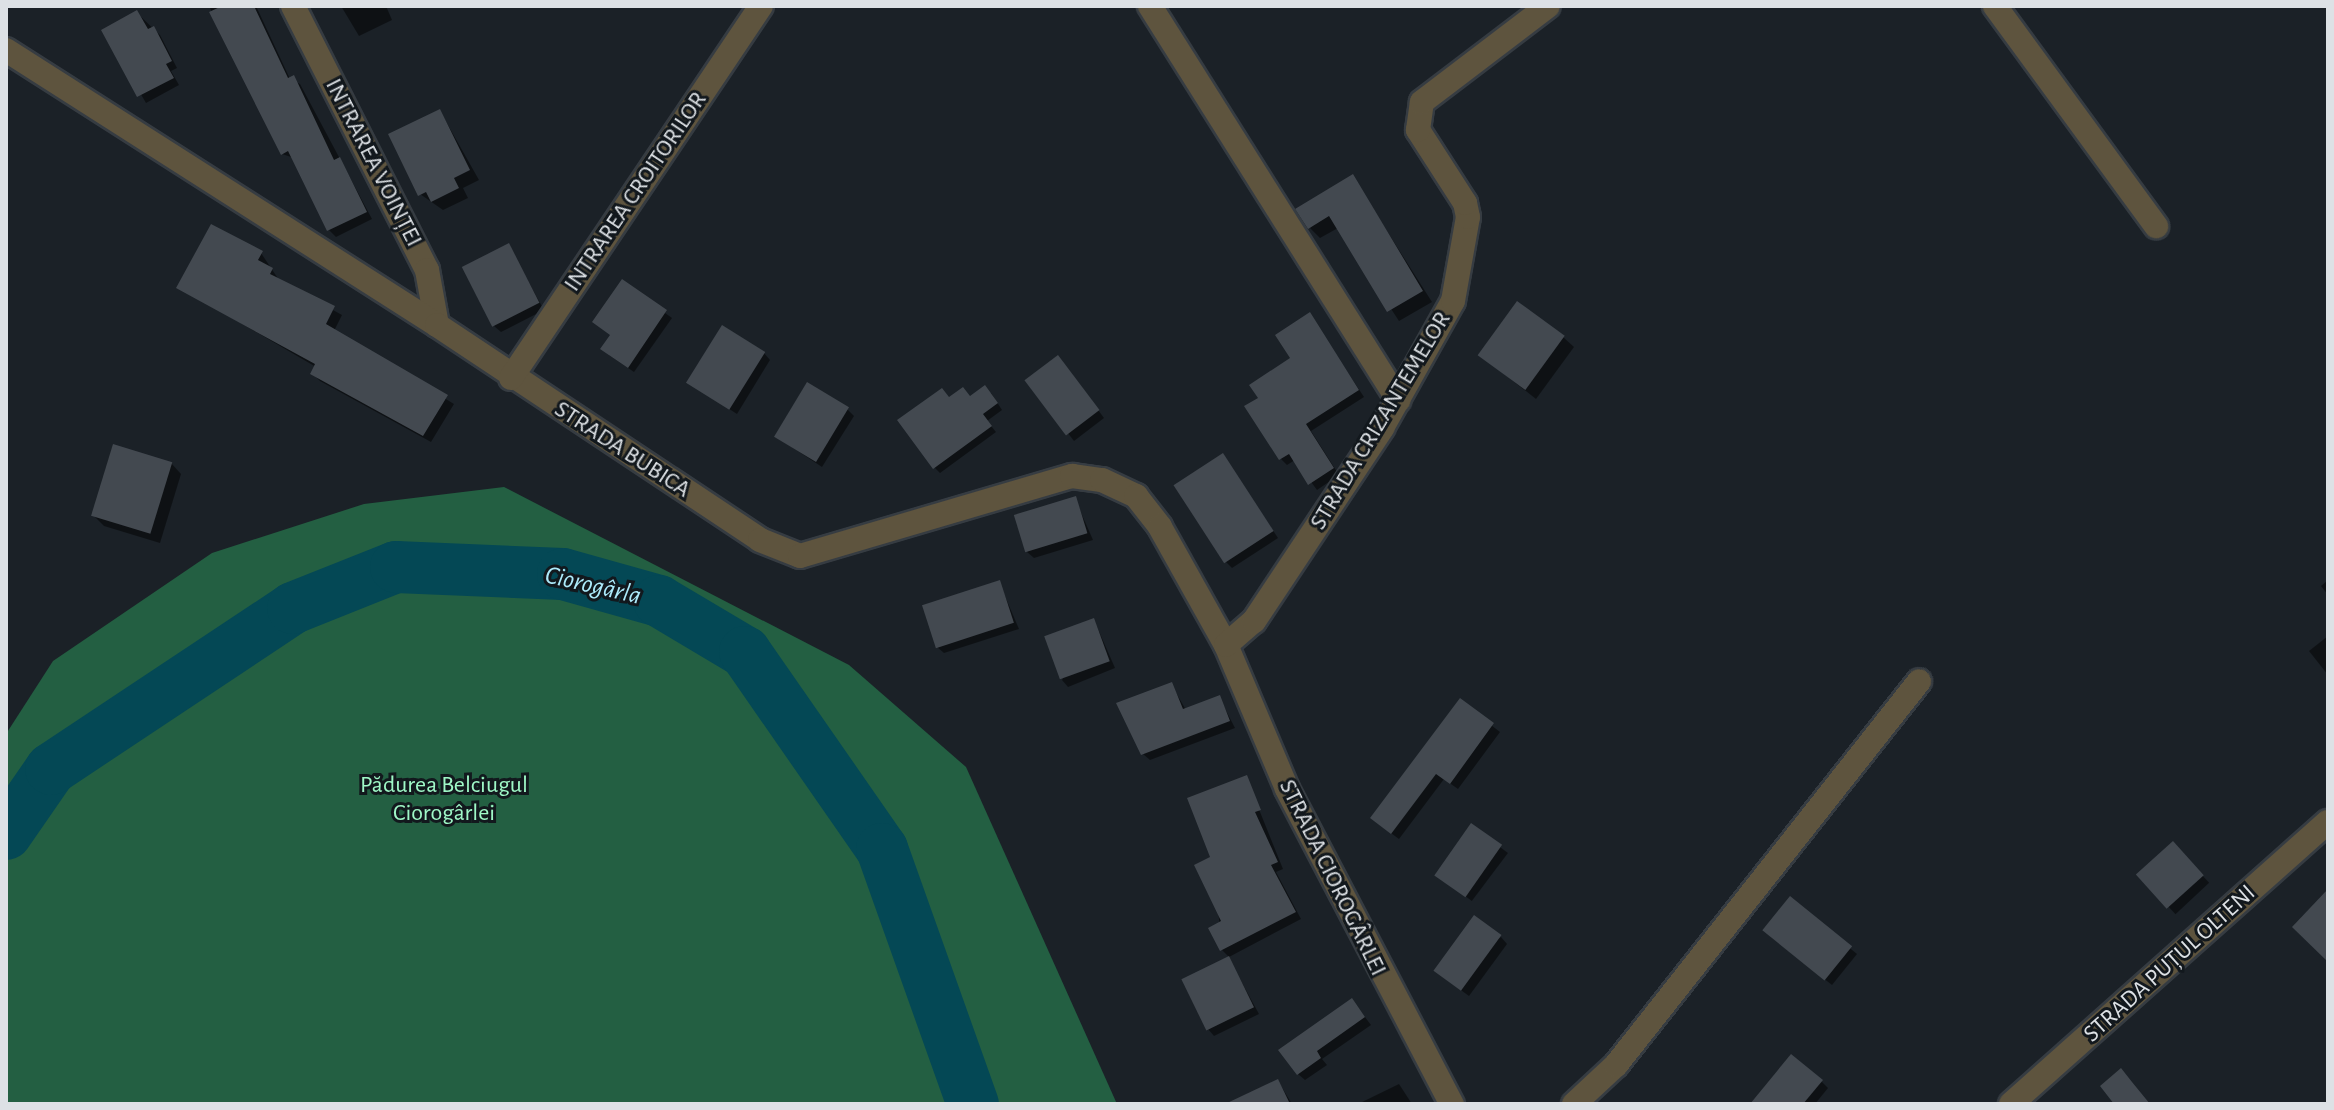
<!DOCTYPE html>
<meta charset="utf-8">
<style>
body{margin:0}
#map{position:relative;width:2334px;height:1110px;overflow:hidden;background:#1b2127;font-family:"Alegreya Sans",sans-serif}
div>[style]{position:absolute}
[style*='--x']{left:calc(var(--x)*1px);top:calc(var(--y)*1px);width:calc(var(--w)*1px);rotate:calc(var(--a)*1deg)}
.forest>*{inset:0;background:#235f42}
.shadow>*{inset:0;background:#0007;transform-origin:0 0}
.river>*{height:52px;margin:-26px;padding:0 26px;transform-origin:26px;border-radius:26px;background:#044855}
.building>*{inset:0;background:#434950;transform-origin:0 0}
.roads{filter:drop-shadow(2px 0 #363c42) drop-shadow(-2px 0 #363c42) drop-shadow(0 2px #363c42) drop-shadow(0 -2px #363c42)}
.minor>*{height:24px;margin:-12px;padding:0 12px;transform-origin:12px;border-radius:12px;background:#5e543e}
span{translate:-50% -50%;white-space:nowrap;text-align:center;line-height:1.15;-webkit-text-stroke:6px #12181d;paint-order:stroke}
.street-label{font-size:24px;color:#dde1e5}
.park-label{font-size:24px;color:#9ff8c7}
.water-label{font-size:26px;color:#adebfb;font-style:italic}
.frame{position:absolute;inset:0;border:8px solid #dde1e5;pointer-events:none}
</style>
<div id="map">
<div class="forest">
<i style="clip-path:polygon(504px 487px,849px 665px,966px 767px,1117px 1104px,6px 1104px,6px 734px,53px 661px,212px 553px,364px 504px)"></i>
</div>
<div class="shadow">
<i style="clip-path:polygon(209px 6px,256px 6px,290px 79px,300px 84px,372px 219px,336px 237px,329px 230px,294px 158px,282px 154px)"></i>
<i style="clip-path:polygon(341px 6px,386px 6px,392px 20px,359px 36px)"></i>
<i style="clip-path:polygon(137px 13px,160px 35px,177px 68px,171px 71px,179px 85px,146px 103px,104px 31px)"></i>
<i style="clip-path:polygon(440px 111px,479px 180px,463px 188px,468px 198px,443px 210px,420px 194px)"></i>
<i style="clip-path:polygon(1352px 176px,1432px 302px,1399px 321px,1338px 228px,1320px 238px,1310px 228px)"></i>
<i style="clip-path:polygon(508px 245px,544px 310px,501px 332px,494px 326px)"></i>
<i style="clip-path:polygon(261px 253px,279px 280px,342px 315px,334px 331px,454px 404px,431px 442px,320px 381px,312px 373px,316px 367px,179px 287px)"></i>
<i style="clip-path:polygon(622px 282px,672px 318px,634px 372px,609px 355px)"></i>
<i style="clip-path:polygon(1309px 314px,1364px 397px,1311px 431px,1339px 475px,1317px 490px,1295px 460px,1287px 465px,1281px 459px,1260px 398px,1293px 358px)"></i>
<i style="clip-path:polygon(1563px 337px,1574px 347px,1536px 399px,1480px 355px)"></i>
<i style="clip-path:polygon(764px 353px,770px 360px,737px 414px,689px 383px)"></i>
<i style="clip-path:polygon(1064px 364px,1104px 418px,1074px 441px,1027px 380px)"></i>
<i style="clip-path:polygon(991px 393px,1002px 410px,987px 421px,996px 432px,940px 473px,935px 468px,950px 399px)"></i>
<i style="clip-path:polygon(847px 409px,854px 416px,822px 467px,775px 436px)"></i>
<i style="clip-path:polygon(1223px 456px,1278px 538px,1232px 568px,1225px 561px)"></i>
<i style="clip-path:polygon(171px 463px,181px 474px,160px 543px,104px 526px,93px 515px)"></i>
<i style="clip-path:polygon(1075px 499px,1093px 540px,1034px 558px,1027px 552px)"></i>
<i style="clip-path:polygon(2328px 580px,2328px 595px,2321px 586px)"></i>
<i style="clip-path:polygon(999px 582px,1019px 629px,944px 653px,937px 647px)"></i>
<i style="clip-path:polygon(1094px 620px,1115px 668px,1068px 687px,1062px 680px)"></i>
<i style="clip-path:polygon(2328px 636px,2328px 675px,2309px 651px)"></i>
<i style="clip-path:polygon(1171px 684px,1186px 710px,1219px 697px,1235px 728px,1150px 760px,1143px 754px)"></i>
<i style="clip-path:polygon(1460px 701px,1500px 732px,1458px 789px,1444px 779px,1399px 839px,1380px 825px)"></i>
<i style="clip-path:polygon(1246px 777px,1283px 869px,1276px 872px,1301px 919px,1229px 957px,1222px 950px,1213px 858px)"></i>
<i style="left:1472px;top:826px;width:45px;height:60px;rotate:37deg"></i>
<i style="left:2173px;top:844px;width:53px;height:46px;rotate:47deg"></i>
<i style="clip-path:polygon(1790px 899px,1857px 954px,1832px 985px,1771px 937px)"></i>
<i style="clip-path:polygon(1501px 937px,1507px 944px,1469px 996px,1443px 977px)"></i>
<i style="clip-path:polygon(1229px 959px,1259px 1014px,1214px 1036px,1208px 1029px)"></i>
<i style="clip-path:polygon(1352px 1000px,1371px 1025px,1322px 1059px,1327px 1065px,1305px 1080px,1298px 1074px)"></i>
<i style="clip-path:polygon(1278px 1081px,1292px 1104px,1245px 1104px)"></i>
<i style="clip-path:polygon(1822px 1082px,1828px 1088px,1815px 1104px,1760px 1104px)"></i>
<i style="clip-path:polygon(1399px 1084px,1412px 1104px,1358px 1104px)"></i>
</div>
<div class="river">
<i style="--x:6;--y:834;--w:79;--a:-55.3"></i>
<i style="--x:51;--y:769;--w:291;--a:-33.6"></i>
<i style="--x:293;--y:608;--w:111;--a:-21.7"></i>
<i style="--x:396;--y:567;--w:167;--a:2.4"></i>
<i style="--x:563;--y:574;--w:100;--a:15.7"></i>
<i style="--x:659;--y:601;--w:100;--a:30.7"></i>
<i style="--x:745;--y:652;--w:240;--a:55.2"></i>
<i style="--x:882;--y:849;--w:271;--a:70.4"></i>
</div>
<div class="building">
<i style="clip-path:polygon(222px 6px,254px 6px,288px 78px,294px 75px,334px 160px,340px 157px,367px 212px,327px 231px,288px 151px,281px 155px,209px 12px)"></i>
<i style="clip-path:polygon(137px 10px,148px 29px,154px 26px,172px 61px,166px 64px,174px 78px,137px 97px,101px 30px)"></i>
<i style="clip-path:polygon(440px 109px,470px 170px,454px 178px,459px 188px,431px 202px,426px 192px,418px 196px,388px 134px)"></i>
<i style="clip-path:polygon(1353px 174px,1423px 291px,1387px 312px,1329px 216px,1308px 229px,1295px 209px)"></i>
<i style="clip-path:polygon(211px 224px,263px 251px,258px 260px,273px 268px,270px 274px,335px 306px,326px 324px,448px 395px,423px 436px,310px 374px,315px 364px,176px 288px)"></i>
<i style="left:509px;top:243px;width:67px;height:53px;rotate:63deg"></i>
<i style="clip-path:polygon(622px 279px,667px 310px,628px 368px,600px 349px,610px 335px,592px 322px)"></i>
<i style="left:1517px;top:301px;width:59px;height:67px;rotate:36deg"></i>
<i style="clip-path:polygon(1310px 312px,1359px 390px,1306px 424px,1334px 468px,1308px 485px,1289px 454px,1279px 460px,1244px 406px,1258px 398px,1249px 385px,1290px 358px,1275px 335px)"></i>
<i style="left:722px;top:325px;width:51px;height:68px;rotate:32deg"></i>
<i style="left:1058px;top:355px;width:69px;height:42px;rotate:53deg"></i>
<i style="left:807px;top:382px;width:49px;height:64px;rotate:31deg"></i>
<i style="clip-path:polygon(985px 385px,998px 403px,983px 414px,992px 426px,933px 469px,897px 420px,942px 388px,949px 397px,963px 387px,970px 396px)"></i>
<i style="left:113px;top:444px;width:62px;height:75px;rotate:17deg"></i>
<i style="left:1223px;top:453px;width:93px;height:59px;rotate:57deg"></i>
<i style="left:1076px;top:496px;width:39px;height:65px;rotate:73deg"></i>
<i style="left:1000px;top:580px;width:45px;height:82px;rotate:72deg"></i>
<i style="left:1094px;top:618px;width:46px;height:53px;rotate:70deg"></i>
<i style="clip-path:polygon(1172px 682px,1183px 709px,1220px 695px,1230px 721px,1141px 755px,1116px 703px)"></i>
<i style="clip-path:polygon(1460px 698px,1494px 723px,1450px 784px,1436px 774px,1391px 834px,1370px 818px)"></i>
<i style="clip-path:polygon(1247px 775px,1261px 810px,1255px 812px,1278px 862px,1271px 865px,1296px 912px,1220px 951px,1208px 928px,1221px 921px,1194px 865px,1210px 857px,1187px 798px)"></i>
<i style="left:1471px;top:823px;width:38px;height:64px;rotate:35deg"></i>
<i style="left:2173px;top:841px;width:46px;height:50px;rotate:48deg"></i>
<i style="clip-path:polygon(2328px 889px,2328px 962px,2292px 927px)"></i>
<i style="left:1790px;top:896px;width:80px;height:44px;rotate:39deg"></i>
<i style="left:1474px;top:915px;width:34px;height:69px;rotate:36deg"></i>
<i style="left:1229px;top:956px;width:57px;height:53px;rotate:64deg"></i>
<i style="clip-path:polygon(1352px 998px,1365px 1017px,1317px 1051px,1321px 1058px,1297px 1075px,1278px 1050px)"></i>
<i style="clip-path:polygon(1791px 1054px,1823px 1080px,1803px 1104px,1750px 1104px)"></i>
<i style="clip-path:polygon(2121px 1068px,2132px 1082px,2150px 1104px,2114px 1104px,2100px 1086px)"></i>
<i style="clip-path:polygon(1278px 1079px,1290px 1104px,1225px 1104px)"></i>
</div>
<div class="roads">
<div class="minor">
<i style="--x:293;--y:6;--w:296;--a:63.1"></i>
<i style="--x:427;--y:270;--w:56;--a:79.7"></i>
<i style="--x:1150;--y:6;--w:466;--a:57.8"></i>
<i style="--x:1995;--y:6;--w:273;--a:53.8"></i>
<i style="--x:6;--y:50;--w:511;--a:32.54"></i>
<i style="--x:437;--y:325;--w:388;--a:33.6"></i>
<i style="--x:760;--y:540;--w:43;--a:21.8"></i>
<i style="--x:800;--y:556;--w:284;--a:-16.4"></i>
<i style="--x:1072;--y:476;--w:30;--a:8"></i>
<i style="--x:1102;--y:480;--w:38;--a:25"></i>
<i style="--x:1136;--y:496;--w:39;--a:52"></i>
<i style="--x:1160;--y:527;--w:135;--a:60.8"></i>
<i style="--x:1226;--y:645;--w:156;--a:67"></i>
<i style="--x:1287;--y:789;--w:356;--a:62.4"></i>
<i style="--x:511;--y:378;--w:448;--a:-56.1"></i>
<i style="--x:1226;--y:645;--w:37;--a:-41"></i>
<i style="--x:1254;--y:621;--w:232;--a:-56.4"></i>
<i style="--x:1382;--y:428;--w:145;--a:-60.8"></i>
<i style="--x:1453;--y:301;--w:85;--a:-79.9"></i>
<i style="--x:1468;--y:217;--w:14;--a:-102"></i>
<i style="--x:1465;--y:203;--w:87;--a:-122.8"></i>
<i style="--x:1418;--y:130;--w:28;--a:-82"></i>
<i style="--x:1422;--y:102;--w:158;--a:-37.3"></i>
<i style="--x:1574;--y:1104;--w:57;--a:-42.9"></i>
<i style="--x:1616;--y:1065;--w:489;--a:-51.7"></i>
<i style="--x:2011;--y:1104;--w:424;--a:-41.7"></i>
</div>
</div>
<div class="street-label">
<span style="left:373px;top:163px;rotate:63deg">INTRAREA VOINȚEI</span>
<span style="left:636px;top:192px;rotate:-56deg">INTRAREA CROITORILOR</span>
<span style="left:1381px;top:421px;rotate:-59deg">STRADA CRIZANTEMELOR</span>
<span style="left:622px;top:450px;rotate:33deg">STRADA BUBICA</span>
<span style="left:1332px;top:878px;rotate:64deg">STRADA CIOROGÂRLEI</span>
<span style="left:2170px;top:964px;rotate:-42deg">STRADA PUȚUL OLTENI</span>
</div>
<div class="park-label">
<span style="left:444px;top:800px">Pădurea Belciugul<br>Ciorogârlei</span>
</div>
<div class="water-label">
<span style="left:593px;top:586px;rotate:13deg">Ciorogârla</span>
</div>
<div class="frame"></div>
</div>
